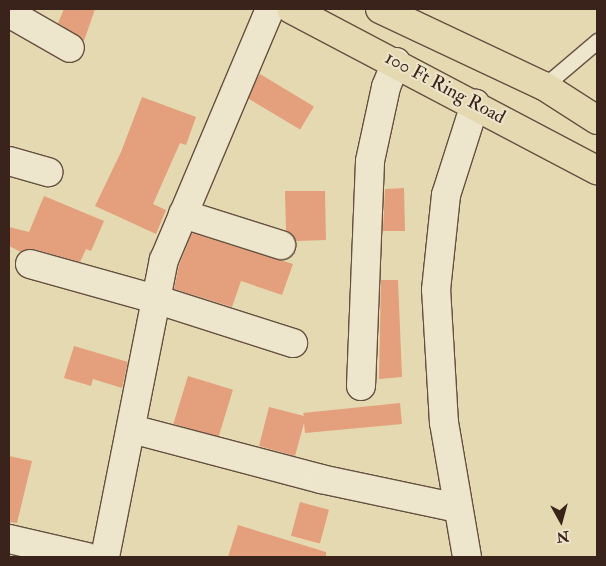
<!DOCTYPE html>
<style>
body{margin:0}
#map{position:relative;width:606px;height:566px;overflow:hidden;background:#e5d9b1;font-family:"IM FELL Double Pica",serif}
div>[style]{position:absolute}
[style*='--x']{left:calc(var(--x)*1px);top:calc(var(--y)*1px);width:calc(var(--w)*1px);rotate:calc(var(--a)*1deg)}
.building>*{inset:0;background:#e49f7c;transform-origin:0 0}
.roads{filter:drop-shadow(1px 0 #645040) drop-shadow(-1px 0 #645040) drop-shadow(0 1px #645040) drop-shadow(0 -1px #645040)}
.service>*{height:15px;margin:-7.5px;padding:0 7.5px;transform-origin:7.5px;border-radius:7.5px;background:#eee6cc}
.minor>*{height:28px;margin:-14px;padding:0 14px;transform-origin:14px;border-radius:14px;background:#eee6cc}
.primary>*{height:28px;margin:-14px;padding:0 14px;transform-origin:14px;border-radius:14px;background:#e5d9b1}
span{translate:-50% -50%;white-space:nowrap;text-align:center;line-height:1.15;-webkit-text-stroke:4px #eee6cc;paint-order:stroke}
.street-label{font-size:19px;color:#39231b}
.frame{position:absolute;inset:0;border:10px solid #39231b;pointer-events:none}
.north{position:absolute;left:536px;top:496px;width:50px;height:50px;-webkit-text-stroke:4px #eee6cc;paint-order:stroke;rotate:173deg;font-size:14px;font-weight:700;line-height:20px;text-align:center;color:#39231b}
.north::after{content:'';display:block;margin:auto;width:18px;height:22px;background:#39231b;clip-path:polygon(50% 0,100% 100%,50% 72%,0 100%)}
</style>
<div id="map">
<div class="building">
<i style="clip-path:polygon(64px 9px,95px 9px,84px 41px,58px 23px)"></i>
<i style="left:260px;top:74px;width:63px;height:27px;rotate:31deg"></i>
<i style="clip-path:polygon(142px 97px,196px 117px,186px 145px,180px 143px,153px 204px,166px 210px,156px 234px,95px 206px,121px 152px)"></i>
<i style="clip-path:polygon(404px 188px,405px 231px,383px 231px,385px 189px)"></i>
<i style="clip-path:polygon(285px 191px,325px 191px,326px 240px,296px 241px,286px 230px)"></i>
<i style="clip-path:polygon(44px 196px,104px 221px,91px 251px,86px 249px,80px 262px,34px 249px,21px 252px,9px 246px,9px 227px,29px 232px)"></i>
<i style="clip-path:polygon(192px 233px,293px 264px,282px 295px,241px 281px,232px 307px,174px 289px,179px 265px)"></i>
<i style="clip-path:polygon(381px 280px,398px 280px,402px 377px,379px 379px)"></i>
<i style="clip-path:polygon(74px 346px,128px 362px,122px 388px,93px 379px,91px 386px,64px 378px)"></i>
<i style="left:188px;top:376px;width:47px;height:50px;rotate:17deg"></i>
<i style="clip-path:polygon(400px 403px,402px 424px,305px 433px,304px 423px,295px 456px,259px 446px,269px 407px,304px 416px,303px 413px)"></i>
<i style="clip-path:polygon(9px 456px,32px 461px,17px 523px,9px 522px)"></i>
<i style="left:300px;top:502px;width:30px;height:35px;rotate:15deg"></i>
<i style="clip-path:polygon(238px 525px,326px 552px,326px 557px,228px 557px)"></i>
</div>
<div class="roads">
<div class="service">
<i style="--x:544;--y:86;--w:70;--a:-40.3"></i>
</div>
<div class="minor">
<i style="--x:9;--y:13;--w:70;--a:29.8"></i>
<i style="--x:9;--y:161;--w:41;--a:15.8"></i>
<i style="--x:183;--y:214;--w:103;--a:17.6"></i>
<i style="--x:30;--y:264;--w:130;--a:15.6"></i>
<i style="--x:155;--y:299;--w:145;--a:17.7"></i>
<i style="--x:361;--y:386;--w:225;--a:-87.7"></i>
<i style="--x:370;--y:161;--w:76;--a:-77.8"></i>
<i style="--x:386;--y:87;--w:27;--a:-68"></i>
<i style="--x:132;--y:429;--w:196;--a:14.8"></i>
<i style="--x:321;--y:479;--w:139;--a:12"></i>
<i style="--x:9;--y:539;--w:80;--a:13"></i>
<i style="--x:105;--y:557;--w:303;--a:-78.8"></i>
<i style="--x:164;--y:260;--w:272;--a:-67.1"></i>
<i style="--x:467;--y:557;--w:136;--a:-99.7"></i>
<i style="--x:444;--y:423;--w:133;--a:-93.4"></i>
<i style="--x:436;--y:290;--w:96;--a:-84"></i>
<i style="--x:446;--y:195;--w:96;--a:-72.3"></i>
</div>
<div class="primary">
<i style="--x:291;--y:9;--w:346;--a:27.8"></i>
<i style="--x:380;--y:9;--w:181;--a:25.2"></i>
<i style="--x:544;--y:86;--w:63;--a:32.7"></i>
</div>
</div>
<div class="street-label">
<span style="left:445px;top:88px;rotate:28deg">100 Ft Ring Road</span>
</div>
<div class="frame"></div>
<div class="north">N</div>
</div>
